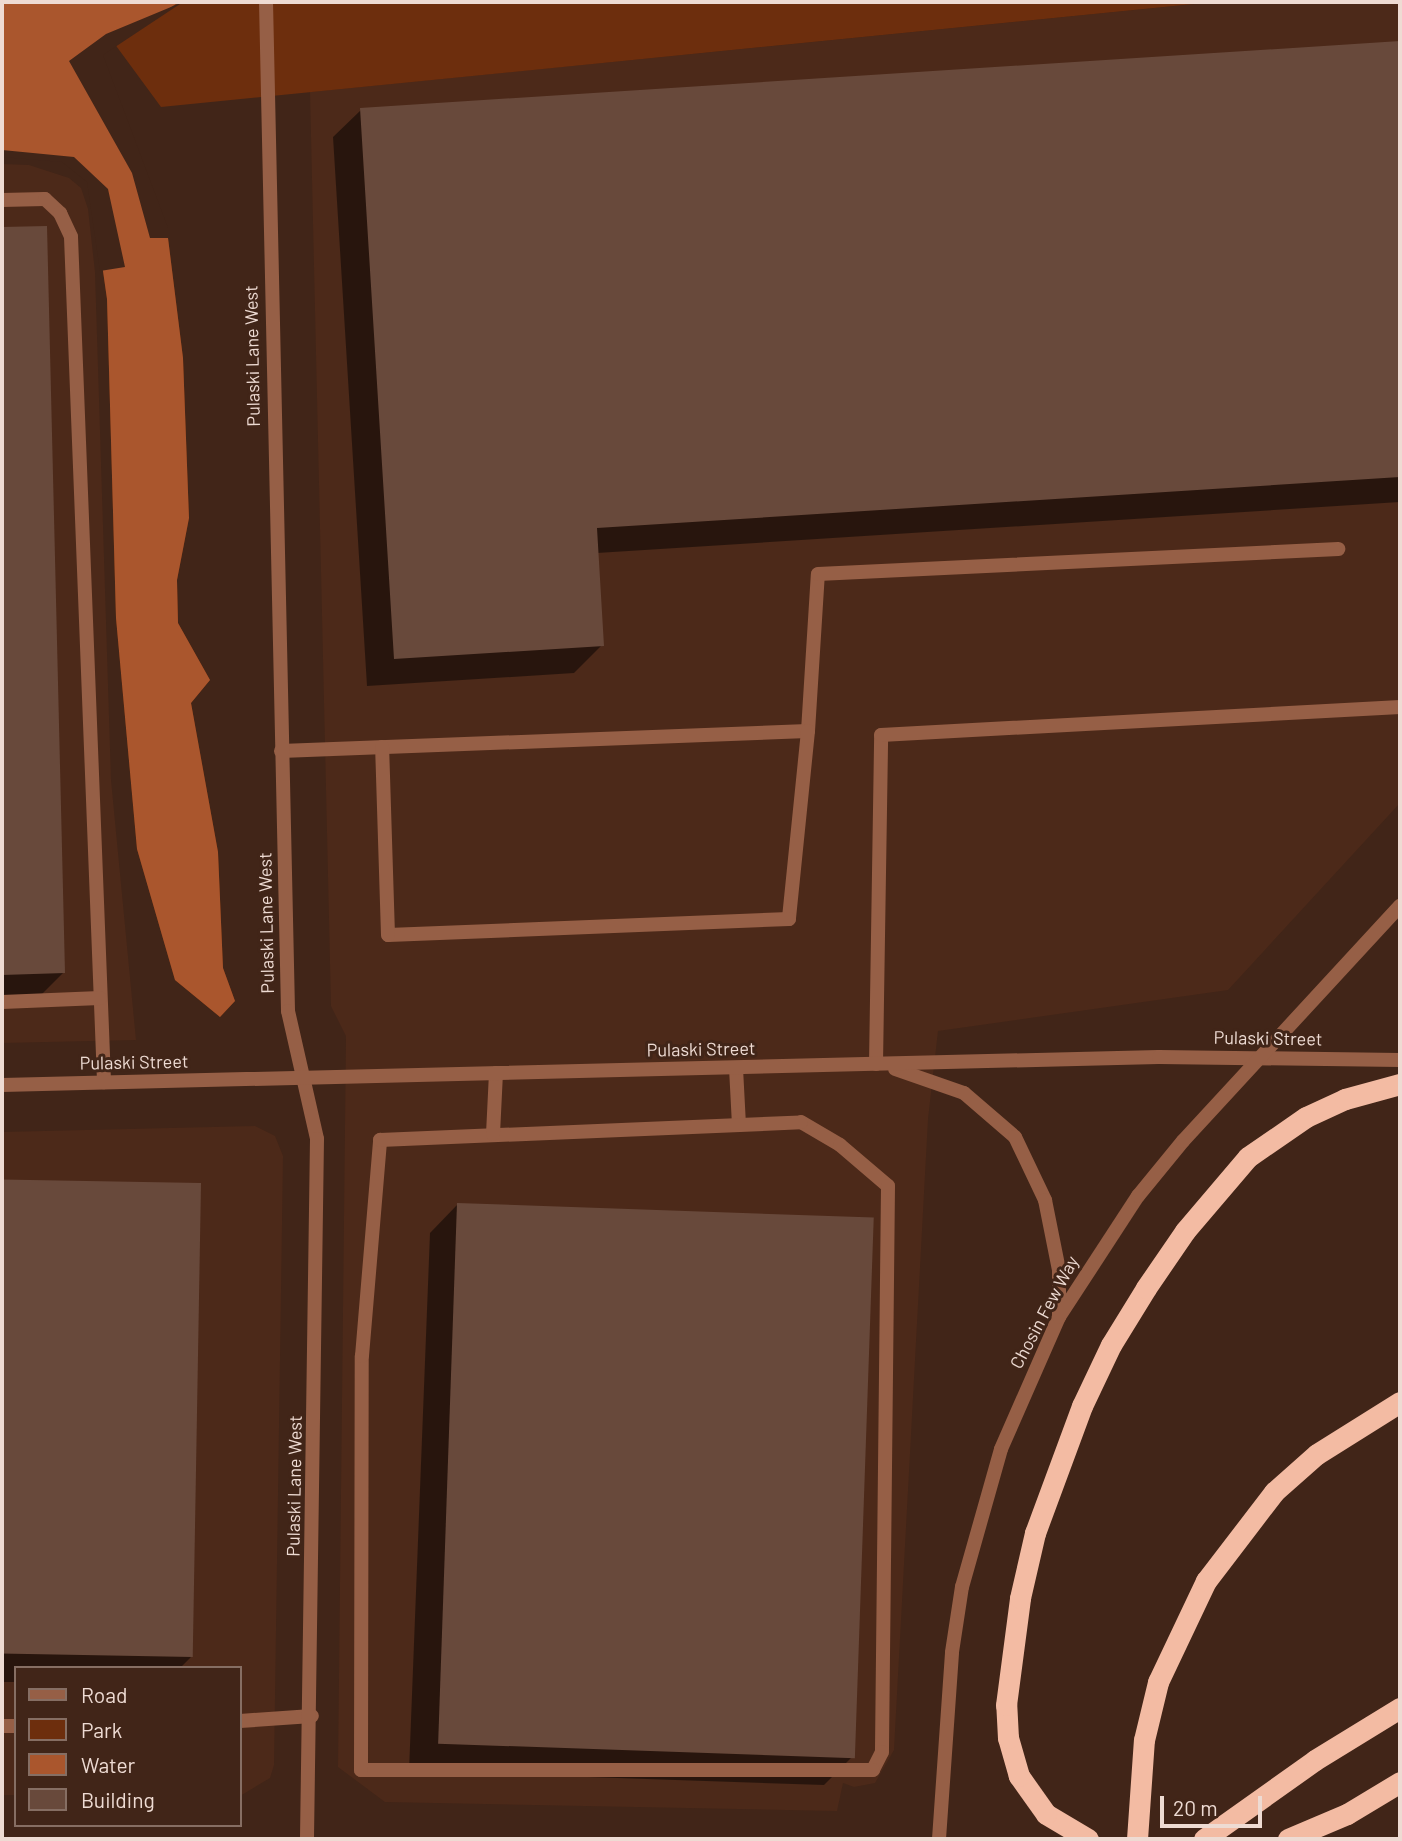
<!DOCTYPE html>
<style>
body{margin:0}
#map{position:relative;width:1402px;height:1841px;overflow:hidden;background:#412518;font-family:Barlow,sans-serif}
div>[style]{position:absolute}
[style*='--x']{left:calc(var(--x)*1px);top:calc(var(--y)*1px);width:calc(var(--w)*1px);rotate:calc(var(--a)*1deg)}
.built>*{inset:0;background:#4c2919}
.green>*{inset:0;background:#6d2e0d}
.water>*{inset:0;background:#aa562d}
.pier>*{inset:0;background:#412518}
.shadow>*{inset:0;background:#0007}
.building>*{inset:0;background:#68493b;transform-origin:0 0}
.service>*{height:14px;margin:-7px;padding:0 7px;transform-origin:7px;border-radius:7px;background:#965f46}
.tertiary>*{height:14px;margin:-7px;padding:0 7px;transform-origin:7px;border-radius:7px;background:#965f46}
.motorway>*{height:21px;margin:-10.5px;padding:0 10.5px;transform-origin:10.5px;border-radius:10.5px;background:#f3bba3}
span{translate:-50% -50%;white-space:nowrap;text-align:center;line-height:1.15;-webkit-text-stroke:6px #412518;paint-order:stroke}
.street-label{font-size:18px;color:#eedbd3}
.frame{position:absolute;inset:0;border:4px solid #eedbd3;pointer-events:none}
.legend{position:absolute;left:14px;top:1666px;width:228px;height:161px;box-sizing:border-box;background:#412518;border:2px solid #866e63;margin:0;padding:9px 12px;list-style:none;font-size:21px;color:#eedbd3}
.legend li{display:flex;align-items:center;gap:14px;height:35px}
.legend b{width:35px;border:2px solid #866e63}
.scale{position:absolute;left:1160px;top:1796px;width:102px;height:32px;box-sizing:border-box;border:4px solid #eedbd3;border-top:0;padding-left:9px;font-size:21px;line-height:24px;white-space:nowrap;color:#eedbd3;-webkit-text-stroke:5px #412518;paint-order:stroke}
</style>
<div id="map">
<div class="built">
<i style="clip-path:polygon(1214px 2px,1400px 2px,1400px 803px,1228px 990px,938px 1031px,928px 1119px,894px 1750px,875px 1783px,854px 1787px,843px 1783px,837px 1811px,385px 1802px,338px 1767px,346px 1036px,331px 1006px,310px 92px)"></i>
<i style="clip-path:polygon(2px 164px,29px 165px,69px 178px,81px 188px,88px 209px,95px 272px,111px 780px,136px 1040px,2px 1043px)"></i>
<i style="clip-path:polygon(255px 1126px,275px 1136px,283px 1156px,274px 1765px,270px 1778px,240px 1796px,240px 1668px,16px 1668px,16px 1795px,2px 1795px,2px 1132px)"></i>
</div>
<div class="green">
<i style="clip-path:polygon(2px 2px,1214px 2px,161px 107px,114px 43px,99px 54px,168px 238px,183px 358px,189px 518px,177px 580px,178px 623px,210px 680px,191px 703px,218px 852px,223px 968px,235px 1001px,220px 1017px,175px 980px,137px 849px,116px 618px,107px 299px,90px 180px)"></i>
</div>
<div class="water">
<i style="clip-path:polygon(2px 2px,179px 2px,99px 54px,168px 238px,183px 358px,189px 518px,177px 580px,178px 623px,210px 680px,191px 703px,218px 852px,223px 968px,235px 1001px,220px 1017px,175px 980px,137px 849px,116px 618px,107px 299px,90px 180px,63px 159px,2px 154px)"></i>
</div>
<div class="pier">
<i style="clip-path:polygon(183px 2px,103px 55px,168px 228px,168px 238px,150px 238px,132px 173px,69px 61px,106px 34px)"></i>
<i style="clip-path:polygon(2px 150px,74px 157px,108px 189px,125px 267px,100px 271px,87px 182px,62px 162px,2px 157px)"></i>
</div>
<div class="shadow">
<i style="clip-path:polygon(1400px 43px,1400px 502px,597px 553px,602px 645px,574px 673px,367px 686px,333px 137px,361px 110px)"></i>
<i style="clip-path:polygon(45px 228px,64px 972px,36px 1000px,2px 1001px,2px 229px)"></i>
<i style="clip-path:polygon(200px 1184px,191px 1657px,180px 1668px,16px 1668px,16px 1682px,2px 1682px,2px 1189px)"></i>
<i style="clip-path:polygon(457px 1205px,852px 1757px,824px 1785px,409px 1771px,430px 1233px)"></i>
</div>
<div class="building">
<i style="clip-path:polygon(1400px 41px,1400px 477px,597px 528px,604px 646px,394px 659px,360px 108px)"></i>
<i style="clip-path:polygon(47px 226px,65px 973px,2px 975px,2px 227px)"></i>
<i style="left:201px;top:1183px;width:474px;height:199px;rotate:91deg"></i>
<i style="left:457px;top:1203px;width:417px;height:541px;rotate:2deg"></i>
</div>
<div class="service">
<i style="--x:2;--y:200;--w:43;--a:-1.3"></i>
<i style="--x:45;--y:199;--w:21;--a:43"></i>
<i style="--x:60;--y:213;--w:26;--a:65"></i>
<i style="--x:71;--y:237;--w:846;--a:87.76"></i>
<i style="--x:808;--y:731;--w:157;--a:-86.4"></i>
<i style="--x:818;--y:574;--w:521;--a:-2.75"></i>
<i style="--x:281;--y:751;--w:527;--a:-2.17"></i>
<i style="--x:808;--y:731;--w:189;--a:95.8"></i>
<i style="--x:789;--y:919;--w:401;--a:177.7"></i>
<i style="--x:388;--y:935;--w:188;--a:-91.8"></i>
<i style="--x:2;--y:1002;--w:98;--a:-2.3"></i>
<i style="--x:876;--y:1064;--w:329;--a:-89.1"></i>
<i style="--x:881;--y:735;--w:520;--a:-3.09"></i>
<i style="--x:736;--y:1068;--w:57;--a:87"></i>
<i style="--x:801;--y:1122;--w:45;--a:30.5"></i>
<i style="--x:840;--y:1145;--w:63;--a:40.5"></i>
<i style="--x:888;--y:1186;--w:566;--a:90.61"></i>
<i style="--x:882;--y:1752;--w:20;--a:117"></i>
<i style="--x:873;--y:1770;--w:512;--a:180"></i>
<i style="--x:361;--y:1770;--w:414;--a:-89.9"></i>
<i style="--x:362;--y:1356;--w:217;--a:-85.2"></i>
<i style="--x:380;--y:1140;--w:421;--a:-2.4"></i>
<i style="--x:493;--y:1134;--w:61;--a:-87.2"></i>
<i style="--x:240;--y:1721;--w:72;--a:-4"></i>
<i style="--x:2;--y:1726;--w:14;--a:0"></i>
</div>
<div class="tertiary">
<i style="--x:266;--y:2;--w:1009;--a:88.75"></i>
<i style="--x:288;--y:1011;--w:131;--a:77.2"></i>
<i style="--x:317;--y:1139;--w:700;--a:90.82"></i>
<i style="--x:895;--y:1069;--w:73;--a:19.2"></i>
<i style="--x:964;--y:1093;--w:67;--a:40.8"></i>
<i style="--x:1015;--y:1137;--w:70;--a:64.5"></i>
<i style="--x:1045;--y:1200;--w:71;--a:78.7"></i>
<i style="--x:1059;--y:1270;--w:47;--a:90"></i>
<i style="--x:2;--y:1085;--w:1157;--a:-1.39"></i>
<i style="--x:1159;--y:1057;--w:241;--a:0.7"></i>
<i style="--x:939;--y:1839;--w:187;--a:-86"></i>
<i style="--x:952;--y:1652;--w:66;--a:-81.3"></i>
<i style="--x:962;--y:1587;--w:143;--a:-74.2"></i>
<i style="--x:1001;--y:1449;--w:144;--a:-66.3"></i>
<i style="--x:1059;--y:1317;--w:145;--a:-56.9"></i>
<i style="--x:1138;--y:1196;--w:71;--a:-50.7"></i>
<i style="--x:1183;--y:1141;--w:320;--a:-47.3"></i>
</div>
<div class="motorway">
<i style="--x:1088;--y:1839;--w:49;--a:-149.2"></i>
<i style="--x:1046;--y:1814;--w:47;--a:-125.4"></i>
<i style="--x:1019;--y:1776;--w:40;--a:-106"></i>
<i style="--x:1008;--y:1738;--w:33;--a:-93"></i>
<i style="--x:1006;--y:1705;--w:108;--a:-82.5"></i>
<i style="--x:1020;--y:1598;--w:67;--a:-77"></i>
<i style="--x:1035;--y:1533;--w:135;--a:-69.7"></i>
<i style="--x:1082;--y:1406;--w:68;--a:-64.6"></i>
<i style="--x:1111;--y:1345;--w:67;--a:-58.4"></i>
<i style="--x:1146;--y:1288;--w:69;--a:-55.6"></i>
<i style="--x:1185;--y:1231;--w:97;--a:-49.6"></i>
<i style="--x:1248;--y:1157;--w:70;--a:-34.6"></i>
<i style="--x:1306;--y:1117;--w:43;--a:-24.8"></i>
<i style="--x:1345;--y:1099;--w:57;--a:-15.3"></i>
<i style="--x:1137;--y:1839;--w:99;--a:-86"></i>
<i style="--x:1144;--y:1740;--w:60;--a:-76.4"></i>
<i style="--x:1158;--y:1682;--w:112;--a:-64.6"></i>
<i style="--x:1206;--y:1581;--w:112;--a:-52.6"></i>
<i style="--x:1274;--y:1492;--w:57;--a:-41.5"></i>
<i style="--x:1317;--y:1454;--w:98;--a:-32.1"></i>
<i style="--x:1204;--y:1839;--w:136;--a:-35.4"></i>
<i style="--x:1315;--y:1760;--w:100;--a:-31.5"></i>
<i style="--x:1288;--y:1839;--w:64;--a:-23"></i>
<i style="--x:1347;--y:1814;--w:62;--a:-31.1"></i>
</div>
<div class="street-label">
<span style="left:252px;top:356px;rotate:-91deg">Pulaski Lane West</span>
<span style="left:266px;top:923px;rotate:-91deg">Pulaski Lane West</span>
<span style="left:1268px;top:1038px;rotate:1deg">Pulaski Street</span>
<span style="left:701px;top:1049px;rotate:-1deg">Pulaski Street</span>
<span style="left:134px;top:1062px;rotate:-1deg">Pulaski Street</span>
<span style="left:1044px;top:1312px;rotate:-62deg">Chosin Few Way</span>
<span style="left:294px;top:1486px;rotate:-89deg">Pulaski Lane West</span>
</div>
<div class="frame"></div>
<ul class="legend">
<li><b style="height:9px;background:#965f46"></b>Road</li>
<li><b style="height:19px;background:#6d2e0d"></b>Park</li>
<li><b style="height:19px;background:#aa562d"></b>Water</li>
<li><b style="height:19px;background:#68493b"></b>Building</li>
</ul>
<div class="scale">20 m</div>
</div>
